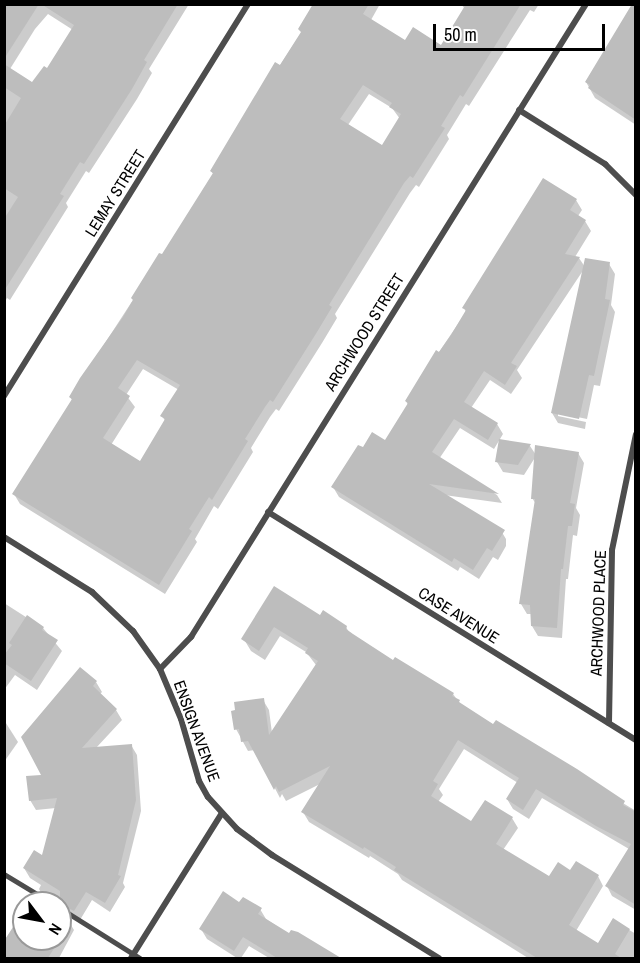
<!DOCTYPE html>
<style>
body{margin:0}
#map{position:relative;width:640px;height:963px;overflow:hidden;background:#fff;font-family:"Archivo Narrow",sans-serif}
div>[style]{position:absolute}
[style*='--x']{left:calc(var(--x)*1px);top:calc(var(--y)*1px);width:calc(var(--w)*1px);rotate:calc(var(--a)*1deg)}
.shadow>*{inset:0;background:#0003}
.building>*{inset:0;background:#bdbdbd}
.service>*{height:4.5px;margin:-2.25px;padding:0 2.25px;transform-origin:2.25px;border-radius:2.25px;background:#4d4d4d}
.minor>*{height:6px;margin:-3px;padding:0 3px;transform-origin:3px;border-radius:3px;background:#4d4d4d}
span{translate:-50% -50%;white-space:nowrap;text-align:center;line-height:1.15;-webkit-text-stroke:4.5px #fff;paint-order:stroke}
.street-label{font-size:16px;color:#000}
.frame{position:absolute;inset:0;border:6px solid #000;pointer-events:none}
.north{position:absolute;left:12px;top:891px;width:60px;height:60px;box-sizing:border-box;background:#fff;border:2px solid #999;border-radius:50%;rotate:122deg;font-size:16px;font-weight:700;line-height:24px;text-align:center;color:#000}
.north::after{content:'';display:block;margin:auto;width:21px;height:27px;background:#000;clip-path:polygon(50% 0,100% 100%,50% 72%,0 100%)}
.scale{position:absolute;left:433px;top:24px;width:172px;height:27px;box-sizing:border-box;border:3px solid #000;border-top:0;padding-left:8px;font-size:18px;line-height:21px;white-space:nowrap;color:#000;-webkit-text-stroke:4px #fff;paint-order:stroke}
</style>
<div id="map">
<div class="shadow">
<i style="clip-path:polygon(evenodd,4px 4px,189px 4px,149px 69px,152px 73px,137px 99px,89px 173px,86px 171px,66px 203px,68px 207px,10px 300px,7px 298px,4px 303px,4px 4px,48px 14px,73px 30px,48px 70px,33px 84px,10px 69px,35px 29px,48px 14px)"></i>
<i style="clip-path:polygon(evenodd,320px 4px,380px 4px,371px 20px,405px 42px,441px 47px,465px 9px,461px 4px,539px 4px,534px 12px,530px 10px,469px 106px,466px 104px,447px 135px,449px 139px,419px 187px,416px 185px,410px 193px,335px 314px,337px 318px,322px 343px,279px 411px,276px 409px,270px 417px,251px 448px,253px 452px,218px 509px,214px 506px,195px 539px,197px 542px,165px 594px,20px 504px,14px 494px,72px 400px,70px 397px,214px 175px,211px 171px,320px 4px,369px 94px,392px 108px,400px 119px,383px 147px,348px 125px,369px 94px,320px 4px,143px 369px,179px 390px,162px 416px,166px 422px,140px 463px,111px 445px,135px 407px,126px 395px,143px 369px)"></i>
<i style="clip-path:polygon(636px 51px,636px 125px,595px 98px,586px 82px)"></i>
<i style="clip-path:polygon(576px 200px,582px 210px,578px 216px,585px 221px,591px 231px,575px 257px,579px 258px,585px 267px,609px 264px,615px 274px,611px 305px,615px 312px,600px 386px,594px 385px,587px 419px,558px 413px,558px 416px,586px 422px,585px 429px,558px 423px,552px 413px,584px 269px,517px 370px,522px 378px,511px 394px,490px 380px,471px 408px,497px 424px,503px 434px,494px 449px,460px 428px,439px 459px,497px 495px,502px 503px,444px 495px,500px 529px,506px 539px,506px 546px,498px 560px,493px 557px,479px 579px,460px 567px,458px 571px,339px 497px,333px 487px,363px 450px,385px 442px,408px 405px,406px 401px,466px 312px,464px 308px)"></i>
<i style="clip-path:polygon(500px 441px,530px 446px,536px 455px,578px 453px,584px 463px,576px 508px,580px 515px,577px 536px,573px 535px,568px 579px,566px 579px,562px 638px,538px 636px,532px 626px,532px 614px,527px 614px,521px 604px,536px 504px,532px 498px,536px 456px,524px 475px,503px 472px,497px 462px)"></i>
<i style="clip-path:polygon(274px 588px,320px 617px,346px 627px,350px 634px,394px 662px,453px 694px,461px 705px,636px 811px,636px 910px,612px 896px,607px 886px,629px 849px,542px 798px,529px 819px,513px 809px,507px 799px,518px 783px,464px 749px,439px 789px,443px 795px,438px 802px,472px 824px,486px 802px,512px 818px,518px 828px,503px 850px,550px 878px,571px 873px,598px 876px,603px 886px,576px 931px,598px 945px,614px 921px,636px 934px,636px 958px,528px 958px,402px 880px,398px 874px,370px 856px,369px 858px,309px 822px,303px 812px,320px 784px,286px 801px,282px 794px,280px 798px,255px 750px,248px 751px,236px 729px,263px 700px,269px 710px,272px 733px,316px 665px,306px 652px,280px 636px,265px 660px,251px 651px,245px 641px)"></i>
<i style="clip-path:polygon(4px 603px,43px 628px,62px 651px,37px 690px,15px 675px,4px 690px)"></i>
<i style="clip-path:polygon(96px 682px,102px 692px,100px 694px,116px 710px,122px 720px,96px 748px,131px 745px,137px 755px,141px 811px,123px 883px,125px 887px,110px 912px,92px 900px,80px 920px,67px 913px,61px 916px,68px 920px,74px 930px,59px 958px,4px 958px,4px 941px,24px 913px,24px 939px,60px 939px,60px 906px,68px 901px,67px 899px,52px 903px,44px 898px,39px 889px,41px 885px,30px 878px,24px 868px,43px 858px,56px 808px,36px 810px,30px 800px,43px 776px,23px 737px)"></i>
<i style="clip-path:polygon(4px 720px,18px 742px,4px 762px)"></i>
<i style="clip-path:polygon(33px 898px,40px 903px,30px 903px)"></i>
<i style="clip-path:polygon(240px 904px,260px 909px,266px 919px,290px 935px,297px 933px,339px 958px,269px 958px,249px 946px,241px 958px,237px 958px,207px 939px,201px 929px)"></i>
</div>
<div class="building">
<i style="clip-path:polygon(4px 4px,39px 4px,4px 59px)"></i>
<i style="clip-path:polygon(41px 4px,178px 4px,144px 60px,147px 62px,132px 89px,84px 164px,80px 162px,60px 194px,64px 196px,4px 291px,4px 219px,18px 197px,4px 188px,4px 126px,21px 98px,4px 87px,4px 64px,32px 82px,44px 66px,47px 68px,74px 25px)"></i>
<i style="clip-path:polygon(evenodd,313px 4px,369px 4px,363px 14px,405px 40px,413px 27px,441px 45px,466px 4px,521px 4px,463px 97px,460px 95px,441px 126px,445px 128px,413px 178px,410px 176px,404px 183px,329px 305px,332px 307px,317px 332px,273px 402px,270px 400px,265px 407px,245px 439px,248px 441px,212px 500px,209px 497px,189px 529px,192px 531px,159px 585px,12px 494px,72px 399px,69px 397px,80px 378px,123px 317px,133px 300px,131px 298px,159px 253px,162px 254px,213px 173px,210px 171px,275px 62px,280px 65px,301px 32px,298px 29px,313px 4px,363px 85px,392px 103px,389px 107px,401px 114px,382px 145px,340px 119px,363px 85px,313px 4px,137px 360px,180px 385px,160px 416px,165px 419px,140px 461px,103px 438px,130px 396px,118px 388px,137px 360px)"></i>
<i style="clip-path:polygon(632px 4px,636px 4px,636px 120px,588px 88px,590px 85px,585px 82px)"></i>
<i style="clip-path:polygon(543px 178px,577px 199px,570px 210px,586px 220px,565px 254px,580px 257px,511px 363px,517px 366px,505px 385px,484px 371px,464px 402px,498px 423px,488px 440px,454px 419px,432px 452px,499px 494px,429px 484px,505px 530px,492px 551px,487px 548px,473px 570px,454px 558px,452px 562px,331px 487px,358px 445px,363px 447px,372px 432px,385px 440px,408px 403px,405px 401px,436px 350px,439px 352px,451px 335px,466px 310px,462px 308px)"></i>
<i style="clip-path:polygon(585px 258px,610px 262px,605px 299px,610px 300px,594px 376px,589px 375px,579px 419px,551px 413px)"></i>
<i style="clip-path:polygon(499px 439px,531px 444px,518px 465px,495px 462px)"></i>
<i style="clip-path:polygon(535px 445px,579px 452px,570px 503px,575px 504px,572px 526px,568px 526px,563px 569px,561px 569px,557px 628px,531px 626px,530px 605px,519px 604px,535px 499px,531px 499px)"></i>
<i style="clip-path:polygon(274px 586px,320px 615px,323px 610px,347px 626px,346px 629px,353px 634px,393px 660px,395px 657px,454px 693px,452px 696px,460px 700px,459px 702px,493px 724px,496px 720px,577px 769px,625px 801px,623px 805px,636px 812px,636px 905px,605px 886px,631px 844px,596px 826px,536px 789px,523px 810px,506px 799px,519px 778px,458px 740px,433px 781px,438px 784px,431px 796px,471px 821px,485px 800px,513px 817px,496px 844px,549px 876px,558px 862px,570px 870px,576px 861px,599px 875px,569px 925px,598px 943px,613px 918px,630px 929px,615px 954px,621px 958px,537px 958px,394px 870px,396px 867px,364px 847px,363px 849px,301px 812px,330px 766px,279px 792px,276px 786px,274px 790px,248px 741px,241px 742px,239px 729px,234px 730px,231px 711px,235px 710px,234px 702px,264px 698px,269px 735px,318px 661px,305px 653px,308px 648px,274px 627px,259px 651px,241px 639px)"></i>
<i style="clip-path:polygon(27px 615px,44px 627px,42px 630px,58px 640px,31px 681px,4px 663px,4px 655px,12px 645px,9px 643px)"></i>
<i style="clip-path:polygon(80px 667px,97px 681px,93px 686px,117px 709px,82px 748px,132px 744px,136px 800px,118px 875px,121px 876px,105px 903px,86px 892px,74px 911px,60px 904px,60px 891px,23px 868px,34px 850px,42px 855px,57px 798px,29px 801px,26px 776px,41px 775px,21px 737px)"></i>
<i style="clip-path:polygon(223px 891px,239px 902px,243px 897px,262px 908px,258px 914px,289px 933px,291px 930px,298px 932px,341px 958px,277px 958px,243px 937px,234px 951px,199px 929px)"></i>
<i style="clip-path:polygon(24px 910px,24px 939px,60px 939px,48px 958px,4px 958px,4px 941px)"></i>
</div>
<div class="service">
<i style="--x:4;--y:874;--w:56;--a:31.1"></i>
<i style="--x:60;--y:908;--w:94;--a:32"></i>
</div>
<div class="minor">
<i style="--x:519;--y:110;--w:102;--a:32.1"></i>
<i style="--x:605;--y:164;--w:44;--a:45"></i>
<i style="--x:4;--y:396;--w:462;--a:-58.1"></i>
<i style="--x:268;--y:512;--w:433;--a:31.8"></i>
<i style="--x:4;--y:537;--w:104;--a:32"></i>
<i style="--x:92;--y:592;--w:57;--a:43.6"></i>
<i style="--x:133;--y:631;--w:47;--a:54.6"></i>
<i style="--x:160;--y:669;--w:54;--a:67.2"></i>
<i style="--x:181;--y:719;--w:65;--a:73.8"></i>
<i style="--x:199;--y:781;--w:18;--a:61"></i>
<i style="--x:208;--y:797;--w:43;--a:47.8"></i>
<i style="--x:237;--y:829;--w:44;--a:36.6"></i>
<i style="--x:272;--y:855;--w:196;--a:31.7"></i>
<i style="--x:160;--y:669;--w:45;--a:-45.9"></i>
<i style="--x:191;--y:637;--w:746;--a:-58.04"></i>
<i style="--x:609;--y:723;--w:173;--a:-89"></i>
<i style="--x:612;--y:550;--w:118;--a:-78.3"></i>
<i style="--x:131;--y:958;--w:171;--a:-57.9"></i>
</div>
<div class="street-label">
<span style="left:115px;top:193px;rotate:-58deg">LEMAY STREET</span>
<span style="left:364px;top:332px;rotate:-58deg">ARCHWOOD STREET</span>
<span style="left:598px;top:613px;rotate:-88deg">ARCHWOOD PLACE</span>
<span style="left:459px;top:615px;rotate:32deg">CASE AVENUE</span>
<span style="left:197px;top:731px;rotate:70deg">ENSIGN AVENUE</span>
</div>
<div class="frame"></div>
<div class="north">N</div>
<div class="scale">50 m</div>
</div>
